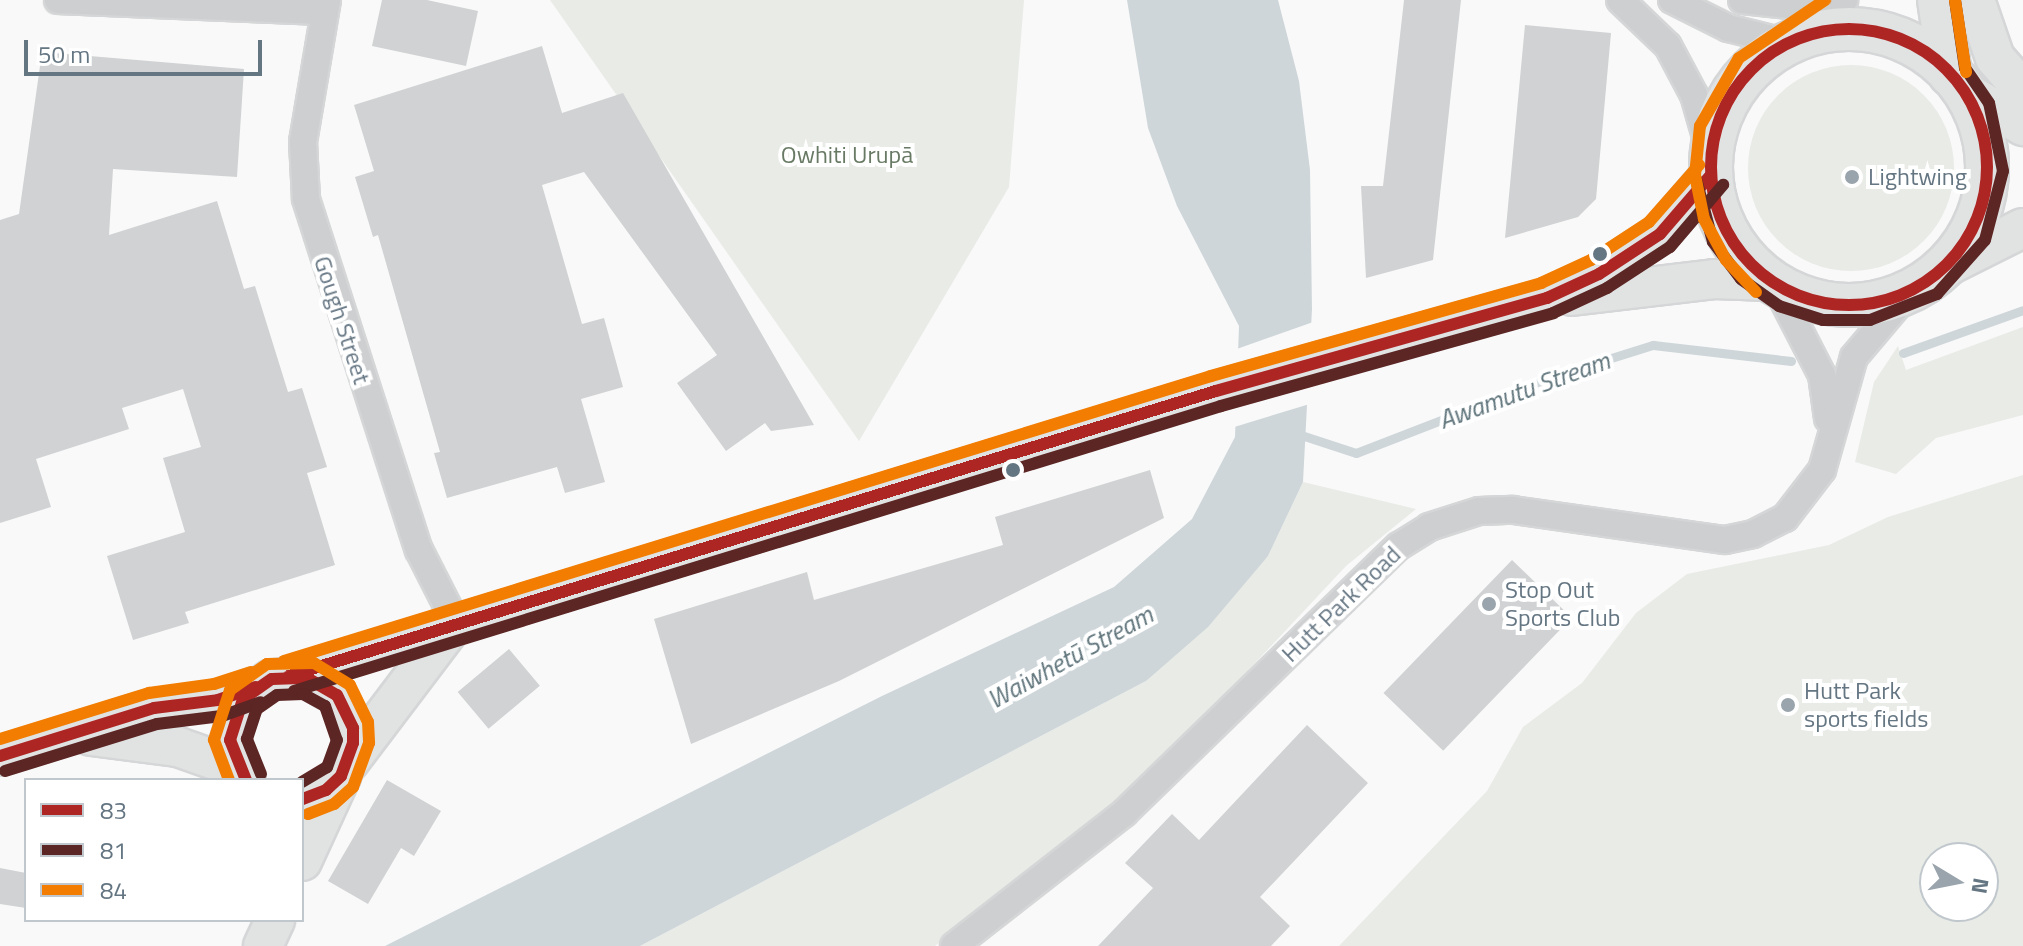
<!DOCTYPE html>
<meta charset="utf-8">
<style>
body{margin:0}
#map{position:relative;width:2023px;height:946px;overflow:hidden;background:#f9f9f9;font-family:"Titillium Web",sans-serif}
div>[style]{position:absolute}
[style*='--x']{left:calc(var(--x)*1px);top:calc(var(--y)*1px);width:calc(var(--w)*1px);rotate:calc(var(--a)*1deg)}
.green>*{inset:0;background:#e8ebe6}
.round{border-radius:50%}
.water>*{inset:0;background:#ced6d9}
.pier>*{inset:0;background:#f9f9f9}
.stream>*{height:9px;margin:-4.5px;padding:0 4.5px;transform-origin:4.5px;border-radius:4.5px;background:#ced6d9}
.building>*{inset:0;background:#d0d2d3;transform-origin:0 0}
.roads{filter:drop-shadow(2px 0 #d5d6d7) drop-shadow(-2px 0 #d5d6d7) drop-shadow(0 2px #d5d6d7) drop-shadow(0 -2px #d5d6d7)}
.minor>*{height:26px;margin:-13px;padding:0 13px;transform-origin:13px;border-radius:13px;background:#cecfd0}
.secondary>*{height:38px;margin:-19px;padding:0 19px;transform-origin:19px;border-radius:19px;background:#e1e2e2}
.primary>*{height:42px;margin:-21px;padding:0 21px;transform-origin:21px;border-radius:21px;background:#e1e2e2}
.primary>.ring{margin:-21px;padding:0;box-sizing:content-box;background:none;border:42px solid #e1e2e2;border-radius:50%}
.bus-1>*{height:12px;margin:-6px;padding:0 6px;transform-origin:6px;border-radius:6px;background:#ad2624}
.bus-1>.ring{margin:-6px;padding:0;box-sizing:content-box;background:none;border:12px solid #ad2624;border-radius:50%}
.bus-2>*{height:12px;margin:-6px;padding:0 6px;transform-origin:6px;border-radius:6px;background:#5c2624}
.bus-3>*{height:12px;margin:-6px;padding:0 6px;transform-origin:6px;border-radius:6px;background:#f27d00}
.dots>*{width:22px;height:22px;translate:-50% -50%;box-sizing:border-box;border:4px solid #fff;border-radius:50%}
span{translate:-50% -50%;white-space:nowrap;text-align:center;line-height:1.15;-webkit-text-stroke:8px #fff;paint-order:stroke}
.park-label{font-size:24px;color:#687a64}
.poi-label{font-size:24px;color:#657683}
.left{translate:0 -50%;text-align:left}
.street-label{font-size:24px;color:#657683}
.water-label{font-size:26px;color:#60757c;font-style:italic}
.legend{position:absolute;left:24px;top:778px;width:280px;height:144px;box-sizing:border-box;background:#fff;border:2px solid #c1c8cd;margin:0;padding:10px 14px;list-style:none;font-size:24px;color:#657683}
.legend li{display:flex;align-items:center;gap:16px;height:40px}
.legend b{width:40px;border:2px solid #c1c8cd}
.north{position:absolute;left:1919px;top:842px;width:80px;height:80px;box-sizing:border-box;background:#fff;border:2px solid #c1c8cd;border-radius:50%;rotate:100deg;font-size:22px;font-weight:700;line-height:32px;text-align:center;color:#657683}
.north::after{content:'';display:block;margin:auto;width:28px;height:36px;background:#99a4ac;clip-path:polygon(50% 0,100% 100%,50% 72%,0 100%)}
.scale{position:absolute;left:24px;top:40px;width:238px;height:36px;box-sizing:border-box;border:4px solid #657683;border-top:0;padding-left:10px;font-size:24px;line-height:28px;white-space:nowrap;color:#657683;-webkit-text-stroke:6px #fff;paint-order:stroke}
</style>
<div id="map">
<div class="green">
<i style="clip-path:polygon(550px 0,1024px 0,1009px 187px,859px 441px)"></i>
<i class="round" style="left:1748px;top:65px;width:206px;height:206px"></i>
<i style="clip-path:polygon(2023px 327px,2023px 415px,1936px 438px,1896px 474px,1855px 462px,1874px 382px,1898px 346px,1906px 370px)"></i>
<i style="clip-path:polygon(evenodd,2023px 475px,2023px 946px,1339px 946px,1487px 791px,1523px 727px,1582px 683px,1636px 613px,1687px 574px,1829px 545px,1888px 517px,2023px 475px,1935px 858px,1983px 858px,1983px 906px,1935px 906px,1935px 858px)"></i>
<i style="clip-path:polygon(1303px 482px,1416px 509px,1346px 566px,1230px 690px,1091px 823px,935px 946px,640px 946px,1146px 681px,1268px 556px)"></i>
</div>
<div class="water">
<i style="clip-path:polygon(1127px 0,1278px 0,1299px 81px,1310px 170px,1312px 309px,1303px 482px,1268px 556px,1208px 627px,1146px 681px,640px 946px,385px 946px,882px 696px,1114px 587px,1192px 519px,1235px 437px,1239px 326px,1177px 206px,1148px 128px)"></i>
</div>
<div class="pier">
<i style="clip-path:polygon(1316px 321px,1313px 403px,1231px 428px,1234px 350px)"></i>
</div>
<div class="stream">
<i style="--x:1903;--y:353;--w:127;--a:-19.7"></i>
<i style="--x:1298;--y:434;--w:61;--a:18.1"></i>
<i style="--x:1356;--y:453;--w:216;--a:-21.2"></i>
<i style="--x:1557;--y:375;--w:101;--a:-17.4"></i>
<i style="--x:1653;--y:345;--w:139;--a:6.6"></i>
</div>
<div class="building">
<i style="clip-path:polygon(382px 0,427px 0,478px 11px,466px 66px,372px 46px)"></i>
<i style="clip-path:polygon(1404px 0,1461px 0,1433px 260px,1366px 278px,1361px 186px,1383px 186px)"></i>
<i style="clip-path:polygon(1525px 25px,1611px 33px,1596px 199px,1578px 217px,1505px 238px)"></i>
<i style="clip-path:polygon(542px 46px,562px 113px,623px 93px,814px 425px,771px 431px,765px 423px,726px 451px,677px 383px,717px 355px,584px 172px,542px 185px,582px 324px,604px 318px,623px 387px,581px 399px,605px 482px,565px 493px,557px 467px,447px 498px,434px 453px,440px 452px,378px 235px,373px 237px,355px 177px,374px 171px,354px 105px)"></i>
<i style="clip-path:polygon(42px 52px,244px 69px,237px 177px,113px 169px,109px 235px,217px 201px,244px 289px,255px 286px,288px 392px,302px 388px,327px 467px,307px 473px,335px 565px,185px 612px,189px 623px,133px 640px,107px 556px,185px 532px,163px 458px,201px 447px,183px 389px,122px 408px,129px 429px,36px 459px,51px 507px,0 523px,0 220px,19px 214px)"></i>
<i style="clip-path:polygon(1150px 470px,1164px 518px,839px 681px,691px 744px,654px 619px,807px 572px,814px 600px,1003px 545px,995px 517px)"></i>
<i style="left:1512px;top:560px;width:83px;height:185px;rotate:44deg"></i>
<i style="left:509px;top:649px;width:48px;height:67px;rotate:50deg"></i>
<i style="clip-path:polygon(1307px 725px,1368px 783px,1260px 897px,1290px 926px,1271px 946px,1098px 946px,1153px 888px,1125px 863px,1172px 814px,1199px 840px)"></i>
<i style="clip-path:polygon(387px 780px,441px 811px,414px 856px,401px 848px,368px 904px,328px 881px)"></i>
<i style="clip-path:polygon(0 868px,26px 873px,26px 908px,0 904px)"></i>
</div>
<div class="roads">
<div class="minor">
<i style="--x:58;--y:0;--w:267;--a:2.4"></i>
<i style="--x:327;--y:0;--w:144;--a:99.6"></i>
<i style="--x:303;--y:142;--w:57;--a:87"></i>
<i style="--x:306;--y:199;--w:369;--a:72.2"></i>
<i style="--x:419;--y:550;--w:84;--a:63.1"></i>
<i style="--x:1620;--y:0;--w:66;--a:43.8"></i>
<i style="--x:1668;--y:46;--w:55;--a:62"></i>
<i style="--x:1694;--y:95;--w:61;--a:73.9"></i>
<i style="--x:1672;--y:0;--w:63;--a:26.6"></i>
<i style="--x:1728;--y:28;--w:62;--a:14"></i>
<i style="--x:1742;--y:0;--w:66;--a:6.1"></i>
<i style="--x:1808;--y:7;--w:37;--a:-11"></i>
<i style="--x:1775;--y:284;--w:102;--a:62.7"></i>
<i style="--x:1822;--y:375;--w:44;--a:82.2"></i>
<i style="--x:954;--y:946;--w:216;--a:-38"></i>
<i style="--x:1124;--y:813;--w:383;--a:-44.2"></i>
<i style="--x:1399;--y:546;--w:36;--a:-32"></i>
<i style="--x:1429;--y:527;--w:52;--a:-17.7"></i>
<i style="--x:1479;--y:511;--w:34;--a:-2"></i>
<i style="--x:1513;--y:510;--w:214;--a:8.1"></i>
<i style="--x:1725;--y:540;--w:29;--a:-12"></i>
<i style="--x:1753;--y:534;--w:36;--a:-27"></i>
<i style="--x:1785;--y:518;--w:61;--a:-52.4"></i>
<i style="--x:1822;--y:470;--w:117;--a:-74.2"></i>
<i style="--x:1854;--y:357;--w:85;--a:-49.8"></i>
</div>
<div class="secondary">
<i style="--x:1975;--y:0;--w:61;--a:71"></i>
<i style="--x:1995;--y:58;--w:43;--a:48.8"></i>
<i style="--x:1964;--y:91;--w:69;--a:30.7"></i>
<i style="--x:1945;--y:267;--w:87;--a:-26.6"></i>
<i style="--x:1572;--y:296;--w:143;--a:-6.8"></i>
<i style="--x:1714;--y:279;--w:54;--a:2.1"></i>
<i style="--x:289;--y:676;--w:970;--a:-17.09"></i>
<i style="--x:1216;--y:391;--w:344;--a:-15.7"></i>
<i style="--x:1547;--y:298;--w:57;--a:-24.8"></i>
<i style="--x:1599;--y:274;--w:73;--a:-33.3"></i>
<i style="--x:1660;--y:234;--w:78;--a:-49.2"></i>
<i style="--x:91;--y:736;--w:88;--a:7.2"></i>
<i style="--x:178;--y:747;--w:51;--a:19.5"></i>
<i style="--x:226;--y:764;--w:24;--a:42"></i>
<i style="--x:0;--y:756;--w:161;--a:-17.3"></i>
<i style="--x:154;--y:708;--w:64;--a:-7.1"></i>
<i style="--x:218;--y:700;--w:40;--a:-18.9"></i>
<i style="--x:349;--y:762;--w:169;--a:-52.9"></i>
<i style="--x:246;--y:780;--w:43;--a:-111.8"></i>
<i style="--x:230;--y:740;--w:43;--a:-72.4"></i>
<i style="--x:243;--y:699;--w:35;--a:-35"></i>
<i style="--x:272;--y:679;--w:35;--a:-2"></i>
<i style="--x:307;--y:678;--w:34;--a:30"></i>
<i style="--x:337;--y:695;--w:37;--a:64"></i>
<i style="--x:353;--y:728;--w:15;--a:90"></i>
<i style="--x:353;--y:743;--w:35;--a:110"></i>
<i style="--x:341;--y:776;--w:21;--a:137"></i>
<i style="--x:326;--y:790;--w:26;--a:159"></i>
<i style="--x:302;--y:861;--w:94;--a:-65.4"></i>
<i style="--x:263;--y:946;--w:29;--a:-65"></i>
</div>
<div class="primary">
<i style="--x:1939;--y:0;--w:75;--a:81.5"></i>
<i class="ring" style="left:1711px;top:29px;width:234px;height:234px"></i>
</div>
</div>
<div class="bus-1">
<i class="ring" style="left:1711px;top:29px;width:264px;height:264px"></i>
<i style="--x:289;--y:676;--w:970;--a:-17.09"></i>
<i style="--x:1216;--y:391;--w:344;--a:-15.7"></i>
<i style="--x:1547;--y:298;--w:57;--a:-24.8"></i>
<i style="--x:1599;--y:274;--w:73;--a:-33.3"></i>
<i style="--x:1660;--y:234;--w:78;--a:-49.2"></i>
<i style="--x:0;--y:756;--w:161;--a:-17.3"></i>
<i style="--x:154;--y:708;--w:64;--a:-7.1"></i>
<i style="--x:218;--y:700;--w:40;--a:-18.9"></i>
<i style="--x:246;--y:780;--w:43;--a:-111.8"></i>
<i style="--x:230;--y:740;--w:43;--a:-72.4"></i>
<i style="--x:243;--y:699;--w:35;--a:-35"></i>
<i style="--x:272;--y:679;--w:35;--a:-2"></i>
<i style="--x:307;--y:678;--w:34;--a:30"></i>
<i style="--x:337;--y:695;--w:37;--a:64"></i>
<i style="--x:353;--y:728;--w:15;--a:90"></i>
<i style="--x:353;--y:743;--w:35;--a:110"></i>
<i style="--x:341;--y:776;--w:21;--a:137"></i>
<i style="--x:326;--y:790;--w:26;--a:159"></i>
</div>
<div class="bus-2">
<i style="--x:1696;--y:179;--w:65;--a:74.9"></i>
<i style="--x:1713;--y:242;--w:46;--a:52.9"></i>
<i style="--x:1741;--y:279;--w:47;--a:35.4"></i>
<i style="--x:1779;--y:306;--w:46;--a:17.7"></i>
<i style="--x:1823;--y:320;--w:47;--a:0"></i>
<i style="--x:1870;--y:320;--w:72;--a:-21.2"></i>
<i style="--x:1937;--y:294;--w:72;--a:-48.4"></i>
<i style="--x:1985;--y:240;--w:71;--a:-75.4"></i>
<i style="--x:2003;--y:171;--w:69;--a:-101.6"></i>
<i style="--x:1989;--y:103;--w:42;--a:-124.4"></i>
<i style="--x:1965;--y:68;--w:69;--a:-98.4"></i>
<i style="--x:294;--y:691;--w:970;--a:-17.09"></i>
<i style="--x:1221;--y:406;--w:345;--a:-15.6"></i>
<i style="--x:1553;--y:313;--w:60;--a:-24.8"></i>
<i style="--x:1607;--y:288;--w:75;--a:-33.1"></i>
<i style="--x:1670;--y:247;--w:82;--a:-49.5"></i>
<i style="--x:5;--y:771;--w:159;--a:-17.2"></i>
<i style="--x:157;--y:724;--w:65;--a:-7"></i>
<i style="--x:222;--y:716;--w:41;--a:-19.7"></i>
<i style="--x:261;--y:774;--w:38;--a:-112"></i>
<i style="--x:247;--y:739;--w:32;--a:-72"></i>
<i style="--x:257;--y:709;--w:24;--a:-35"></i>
<i style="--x:277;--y:695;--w:26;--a:-2"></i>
<i style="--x:303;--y:694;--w:25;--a:29"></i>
<i style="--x:325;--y:706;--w:36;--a:71"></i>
<i style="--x:337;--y:740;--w:29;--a:110"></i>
<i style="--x:327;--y:767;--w:29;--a:149"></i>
</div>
<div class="bus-3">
<i style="--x:1955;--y:0;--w:73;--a:81.3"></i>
<i style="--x:1756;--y:292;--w:44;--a:-133.2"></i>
<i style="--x:1726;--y:260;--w:47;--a:-118.2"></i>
<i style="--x:1704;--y:219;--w:45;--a:-101.6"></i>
<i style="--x:1695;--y:175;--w:49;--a:-84.2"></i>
<i style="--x:1700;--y:126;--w:78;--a:-60.2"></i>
<i style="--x:1739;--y:58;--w:104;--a:-34"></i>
<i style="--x:284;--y:661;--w:970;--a:-17.09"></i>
<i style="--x:1211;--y:376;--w:343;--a:-15.7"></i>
<i style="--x:1541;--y:283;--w:55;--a:-24.7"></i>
<i style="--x:1591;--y:260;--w:69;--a:-33.2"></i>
<i style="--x:1649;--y:222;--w:76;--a:-48.7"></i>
<i style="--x:0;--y:739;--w:156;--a:-17.2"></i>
<i style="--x:149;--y:693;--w:66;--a:-7.9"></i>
<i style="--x:214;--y:684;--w:39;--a:-18"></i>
<i style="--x:229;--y:780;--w:43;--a:-110.6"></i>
<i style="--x:214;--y:740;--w:52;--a:-72.3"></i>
<i style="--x:230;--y:690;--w:45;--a:-35.1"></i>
<i style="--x:267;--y:664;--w:47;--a:-1.2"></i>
<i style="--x:314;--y:663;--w:42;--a:31.4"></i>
<i style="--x:350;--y:685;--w:41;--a:64.1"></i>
<i style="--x:368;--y:722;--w:21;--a:87"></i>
<i style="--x:369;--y:743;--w:47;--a:110"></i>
<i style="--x:353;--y:787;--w:25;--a:138"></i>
<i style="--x:334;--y:804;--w:28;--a:159"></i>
</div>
<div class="dots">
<i style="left:1852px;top:177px;background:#99a4ac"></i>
<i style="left:1600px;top:254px;background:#657683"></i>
<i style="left:1013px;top:470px;background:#657683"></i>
<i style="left:1489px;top:604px;background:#99a4ac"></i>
<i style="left:1788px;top:705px;background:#99a4ac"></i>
</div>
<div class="park-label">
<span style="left:847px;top:155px">Owhiti Urupā</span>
</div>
<div class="poi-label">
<span class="left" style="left:1868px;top:177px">Lightwing</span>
<span class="left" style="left:1505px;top:604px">Stop Out<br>Sports Club</span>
<span class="left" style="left:1804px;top:705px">Hutt Park<br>sports fields</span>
</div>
<div class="street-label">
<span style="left:342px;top:320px;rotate:72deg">Gough Street</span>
<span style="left:1341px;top:604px;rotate:-44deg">Hutt Park Road</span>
</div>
<div class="water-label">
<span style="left:1524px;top:390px;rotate:-20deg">Awamutu Stream</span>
<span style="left:1070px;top:657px;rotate:-29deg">Waiwhetū Stream</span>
</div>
<ul class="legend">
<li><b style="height:10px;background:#ad2624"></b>83</li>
<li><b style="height:10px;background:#5c2624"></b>81</li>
<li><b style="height:10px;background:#f27d00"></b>84</li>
</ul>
<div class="north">N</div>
<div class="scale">50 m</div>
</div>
